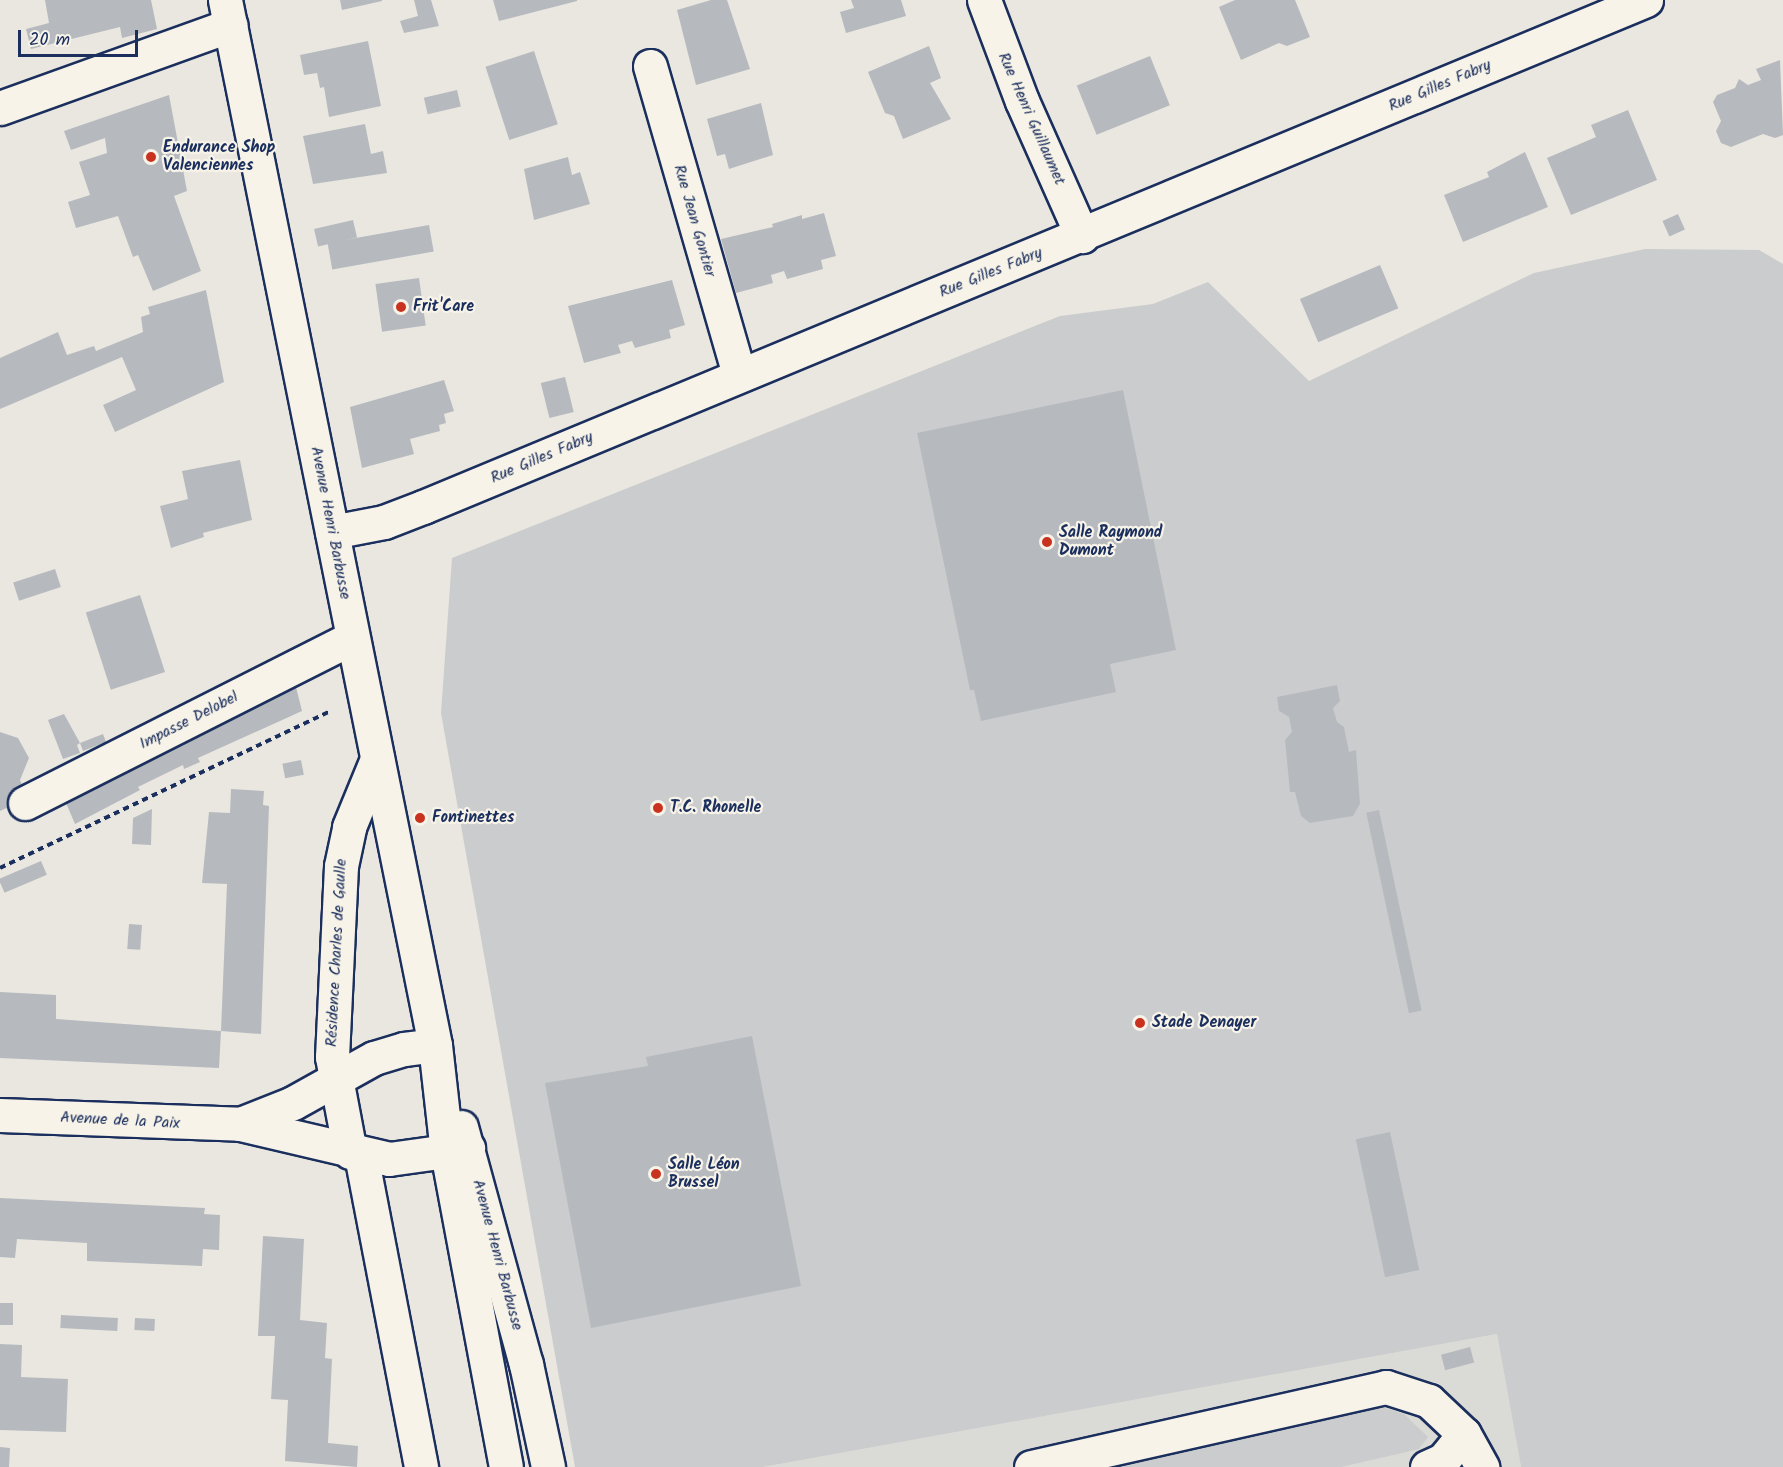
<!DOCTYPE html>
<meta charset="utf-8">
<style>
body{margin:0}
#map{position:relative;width:1783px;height:1467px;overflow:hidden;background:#eae7e0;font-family:Kalam,sans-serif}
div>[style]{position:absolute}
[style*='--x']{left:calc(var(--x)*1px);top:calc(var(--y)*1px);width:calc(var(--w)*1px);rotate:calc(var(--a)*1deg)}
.built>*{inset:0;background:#dadad6}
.green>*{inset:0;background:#cbcccd}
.building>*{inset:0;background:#b6babf;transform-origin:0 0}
.path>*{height:4px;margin-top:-2px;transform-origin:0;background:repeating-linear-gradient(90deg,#1b2f5e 0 6px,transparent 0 10.5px)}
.roads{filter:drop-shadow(2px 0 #1b2f5e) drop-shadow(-2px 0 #1b2f5e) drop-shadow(0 2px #1b2f5e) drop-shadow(0 -2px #1b2f5e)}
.minor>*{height:33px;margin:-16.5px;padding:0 16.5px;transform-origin:16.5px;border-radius:16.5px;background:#f7f3e8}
.dots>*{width:16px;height:16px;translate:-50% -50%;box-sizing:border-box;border:3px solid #f7f3e8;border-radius:50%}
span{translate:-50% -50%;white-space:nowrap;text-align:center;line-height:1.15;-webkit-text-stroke:4.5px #f7f3e8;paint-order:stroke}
.street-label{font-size:16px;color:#1b2f5e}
.poi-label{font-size:16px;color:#1b2f5e;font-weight:700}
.left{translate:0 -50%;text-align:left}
.scale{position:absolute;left:18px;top:30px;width:120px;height:27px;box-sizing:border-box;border:3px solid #1b2f5e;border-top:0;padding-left:8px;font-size:18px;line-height:21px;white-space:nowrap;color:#1b2f5e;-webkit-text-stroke:4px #f7f3e8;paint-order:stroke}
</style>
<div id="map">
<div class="built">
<i style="clip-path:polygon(1497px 1334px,1521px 1467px,763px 1467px)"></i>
</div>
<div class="green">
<i style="clip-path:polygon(1645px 249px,1759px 250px,1783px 264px,1783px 1467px,1521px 1467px,1497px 1334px,763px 1467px,575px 1467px,441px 713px,452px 558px,1060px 316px,1153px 304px,1208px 282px,1309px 381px,1534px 273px)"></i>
<i style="clip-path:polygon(1360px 1408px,1385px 1408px,1404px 1414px,1428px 1437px,1419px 1449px,1341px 1467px,1099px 1467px)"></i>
</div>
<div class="building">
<i style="clip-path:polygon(45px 0,151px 0,157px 29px,122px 38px,120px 27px,31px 49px,26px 29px,49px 23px)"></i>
<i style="clip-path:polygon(340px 0,382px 0,382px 1px,342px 10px)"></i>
<i style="clip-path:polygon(414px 0,431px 0,439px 26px,404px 33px,400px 21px,418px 16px)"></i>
<i style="clip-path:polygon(493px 0,577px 0,577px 1px,499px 21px)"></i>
<i style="clip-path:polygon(711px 0,727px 0,750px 69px,696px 85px,677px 10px)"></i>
<i style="clip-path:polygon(851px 0,901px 0,906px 16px,846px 33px,840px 12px,854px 8px)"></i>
<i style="clip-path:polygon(1235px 0,1295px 0,1310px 37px,1287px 46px,1279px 43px,1241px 60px,1219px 7px)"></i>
<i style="clip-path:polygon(368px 41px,381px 106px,329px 117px,324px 87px,320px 88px,317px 73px,304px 75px,300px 55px)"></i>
<i style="clip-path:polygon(929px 46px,941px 78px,930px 83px,951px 119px,903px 139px,894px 116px,885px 113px,868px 72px)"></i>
<i style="left:534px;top:51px;width:77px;height:51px;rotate:72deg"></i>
<i style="left:1150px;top:56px;width:53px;height:79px;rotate:68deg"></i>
<i style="clip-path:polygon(1780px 60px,1783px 135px,1775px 138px,1763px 134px,1731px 147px,1721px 143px,1716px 131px,1721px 121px,1713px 102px,1717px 95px,1735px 88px,1739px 79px,1748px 85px,1761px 80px,1756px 69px)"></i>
<i style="left:457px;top:90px;width:17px;height:34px;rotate:77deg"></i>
<i style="clip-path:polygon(169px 95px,187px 191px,174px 196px,201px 271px,153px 291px,138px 255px,133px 257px,118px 216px,76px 228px,68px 202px,90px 195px,79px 162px,107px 153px,105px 138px,71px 150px,64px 131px)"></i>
<i style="clip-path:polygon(761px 103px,773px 155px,729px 169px,725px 154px,717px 156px,707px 119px)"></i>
<i style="clip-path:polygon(1628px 110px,1657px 180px,1571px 215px,1547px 158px,1596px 137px,1591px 125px)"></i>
<i style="clip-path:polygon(365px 124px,371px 154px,383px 151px,387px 173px,313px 184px,303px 136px)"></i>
<i style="clip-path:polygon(1525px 152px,1548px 207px,1463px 242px,1444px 195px,1489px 177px,1487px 172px)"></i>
<i style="clip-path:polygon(568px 157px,572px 175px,580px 172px,590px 204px,534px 220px,524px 169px)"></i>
<i style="clip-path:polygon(824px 213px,836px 256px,821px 260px,823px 269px,787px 279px,784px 271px,771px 275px,773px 283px,736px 293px,721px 239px,773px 227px,772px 224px,802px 215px,802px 219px)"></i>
<i style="left:1678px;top:214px;width:17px;height:17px;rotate:66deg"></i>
<i style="left:353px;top:220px;width:18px;height:40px;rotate:77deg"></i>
<i style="left:429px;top:225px;width:27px;height:103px;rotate:80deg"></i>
<i style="left:1380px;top:265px;width:47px;height:87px;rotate:67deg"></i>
<i style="left:419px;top:278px;width:48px;height:44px;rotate:82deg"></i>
<i style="clip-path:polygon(672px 280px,685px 325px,669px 330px,671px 338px,635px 348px,632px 341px,618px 345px,621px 353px,584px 363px,568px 306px)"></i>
<i style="clip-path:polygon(206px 290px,224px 382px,115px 432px,103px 405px,136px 390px,122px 357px,0 409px,0 358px,58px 332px,67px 355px,94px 346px,96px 351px,143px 332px,141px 317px,150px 314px,148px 307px)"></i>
<i style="left:565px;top:377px;width:36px;height:25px;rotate:76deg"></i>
<i style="clip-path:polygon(444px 380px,454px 411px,444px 414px,446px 423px,439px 425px,440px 431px,410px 439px,414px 454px,362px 468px,350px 407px)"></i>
<i style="clip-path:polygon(1123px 390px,1176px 650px,1110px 664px,1116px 692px,981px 721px,974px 690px,970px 690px,917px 433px)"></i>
<i style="clip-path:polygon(240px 460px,252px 520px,203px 533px,204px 537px,171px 548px,160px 506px,188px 499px,182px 471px)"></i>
<i style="left:55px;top:569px;width:19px;height:44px;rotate:72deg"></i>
<i style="left:140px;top:595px;width:81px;height:57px;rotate:72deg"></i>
<i style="clip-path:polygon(294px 679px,302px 711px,198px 758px,200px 762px,184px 769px,183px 765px,138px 787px,140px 790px,75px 824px,63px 796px)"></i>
<i style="clip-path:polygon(1337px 685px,1340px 701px,1333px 708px,1337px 722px,1344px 727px,1349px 752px,1356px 750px,1360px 804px,1353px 816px,1310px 823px,1301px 816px,1295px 792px,1290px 792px,1285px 740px,1292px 732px,1289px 717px,1279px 711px,1277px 697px)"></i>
<i style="clip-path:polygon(64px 714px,80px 743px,103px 734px,106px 742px,83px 751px,80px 743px,77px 745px,80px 753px,63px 759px,48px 720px)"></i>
<i style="clip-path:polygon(0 732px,18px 738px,29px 758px,20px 780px,28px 798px,0 811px)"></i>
<i style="left:301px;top:760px;width:15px;height:19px;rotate:79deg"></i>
<i style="clip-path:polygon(231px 789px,264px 791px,263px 805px,269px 806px,261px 1034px,221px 1031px,227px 884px,202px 883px,209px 812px,230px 813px)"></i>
<i style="clip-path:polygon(152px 809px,151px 845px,132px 844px,133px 818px)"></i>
<i style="left:1379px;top:810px;width:205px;height:13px;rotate:78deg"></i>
<i style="left:41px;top:861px;width:15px;height:46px;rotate:67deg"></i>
<i style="left:129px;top:924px;width:13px;height:25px;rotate:4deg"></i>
<i style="clip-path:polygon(0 992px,56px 995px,56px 1019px,221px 1031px,219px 1068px,0 1058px)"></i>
<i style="clip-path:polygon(752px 1036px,801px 1286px,591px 1328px,545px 1083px,648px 1066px,646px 1057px)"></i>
<i style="left:1390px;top:1132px;width:141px;height:35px;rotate:78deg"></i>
<i style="clip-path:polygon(0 1198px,205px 1208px,204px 1214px,220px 1215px,219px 1250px,203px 1249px,202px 1266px,87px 1261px,87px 1243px,17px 1239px,15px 1258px,0 1257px)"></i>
<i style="clip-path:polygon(263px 1236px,304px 1239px,300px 1320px,327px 1323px,325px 1358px,332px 1359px,328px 1443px,358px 1446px,357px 1467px,285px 1461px,288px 1400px,271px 1399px,275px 1336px,258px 1336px)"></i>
<i style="left:0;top:1303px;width:13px;height:22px"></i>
<i style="left:61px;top:1315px;width:57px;height:13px;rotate:3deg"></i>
<i style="left:135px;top:1318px;width:20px;height:12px;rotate:3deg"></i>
<i style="clip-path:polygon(0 1344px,22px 1345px,21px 1377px,68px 1379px,66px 1432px,0 1430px)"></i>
<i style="left:1470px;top:1347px;width:16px;height:30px;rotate:75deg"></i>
<i style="clip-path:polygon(0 1447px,10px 1448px,9px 1467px,0 1467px)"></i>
</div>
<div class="path">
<i style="--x:0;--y:868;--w:366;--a:-25.4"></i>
</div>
<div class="roads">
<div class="minor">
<i style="--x:225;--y:0;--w:1066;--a:78.64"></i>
<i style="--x:435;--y:1045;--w:108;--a:83.6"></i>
<i style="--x:447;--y:1152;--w:320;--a:79.4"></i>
<i style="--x:984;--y:0;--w:108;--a:69.4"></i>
<i style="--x:1022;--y:101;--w:148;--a:66"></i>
<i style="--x:650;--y:66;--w:322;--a:73.9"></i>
<i style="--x:0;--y:108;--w:245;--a:-19.8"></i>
<i style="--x:332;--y:532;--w:53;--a:-10.9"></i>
<i style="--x:384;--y:522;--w:42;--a:-21"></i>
<i style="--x:423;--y:507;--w:1324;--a:-22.52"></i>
<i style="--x:25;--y:803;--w:366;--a:-26.8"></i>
<i style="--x:0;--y:1115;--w:240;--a:2.1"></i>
<i style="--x:240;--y:1124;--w:153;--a:13.2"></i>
<i style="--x:389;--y:1159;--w:80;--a:-7.9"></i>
<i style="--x:240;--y:1124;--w:57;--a:-21.6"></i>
<i style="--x:293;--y:1103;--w:93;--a:-29.1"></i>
<i style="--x:374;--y:1058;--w:31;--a:-17"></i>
<i style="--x:404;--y:1049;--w:31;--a:-7"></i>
<i style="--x:461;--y:1127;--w:246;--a:74.7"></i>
<i style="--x:526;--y:1364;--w:105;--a:77.9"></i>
<i style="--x:350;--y:1152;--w:97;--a:-100.7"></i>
<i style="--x:332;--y:1057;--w:191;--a:-87.3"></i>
<i style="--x:341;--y:866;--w:40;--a:-78"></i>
<i style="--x:349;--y:827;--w:74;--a:-67.6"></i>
<i style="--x:361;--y:1155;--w:318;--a:79.1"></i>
<i style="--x:1031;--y:1467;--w:364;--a:-12.7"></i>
<i style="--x:1386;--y:1387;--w:45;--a:18"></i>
<i style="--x:1429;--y:1401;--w:48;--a:43.3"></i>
<i style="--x:1464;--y:1434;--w:38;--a:61"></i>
<i style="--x:1427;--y:1467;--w:17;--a:-24"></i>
<i style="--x:1443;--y:1460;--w:33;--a:-51"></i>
</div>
</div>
<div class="dots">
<i style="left:151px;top:157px;background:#c8321e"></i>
<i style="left:401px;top:307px;background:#c8321e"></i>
<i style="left:1047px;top:542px;background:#c8321e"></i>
<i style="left:658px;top:808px;background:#c8321e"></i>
<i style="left:420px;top:818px;background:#c8321e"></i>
<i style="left:1140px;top:1023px;background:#c8321e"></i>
<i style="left:656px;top:1174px;background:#c8321e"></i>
</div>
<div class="street-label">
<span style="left:1440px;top:86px;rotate:-23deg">Rue Gilles Fabry</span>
<span style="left:1031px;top:119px;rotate:66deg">Rue Henri Guillaumet</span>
<span style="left:694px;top:221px;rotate:74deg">Rue Jean Gontier</span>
<span style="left:991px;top:273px;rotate:-22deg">Rue Gilles Fabry</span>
<span style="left:542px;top:458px;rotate:-23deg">Rue Gilles Fabry</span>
<span style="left:330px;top:523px;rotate:79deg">Avenue Henri Barbusse</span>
<span style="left:189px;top:721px;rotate:-27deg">Impasse Delobel</span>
<span style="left:337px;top:953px;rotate:-87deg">Résidence Charles de Gaulle</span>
<span style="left:120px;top:1121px;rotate:3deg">Avenue de la Paix</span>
<span style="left:497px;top:1255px;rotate:75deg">Avenue Henri Barbusse</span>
</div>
<div class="poi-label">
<span class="left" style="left:163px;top:157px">Endurance Shop<br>Valenciennes</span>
<span class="left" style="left:413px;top:307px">Frit'Care</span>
<span class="left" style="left:1059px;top:542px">Salle Raymond<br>Dumont</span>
<span class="left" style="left:670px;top:808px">T.C. Rhonelle</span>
<span class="left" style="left:432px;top:818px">Fontinettes</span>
<span class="left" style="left:1152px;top:1023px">Stade Denayer</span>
<span class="left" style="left:668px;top:1174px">Salle Léon<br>Brussel</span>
</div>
<div class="scale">20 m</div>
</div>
